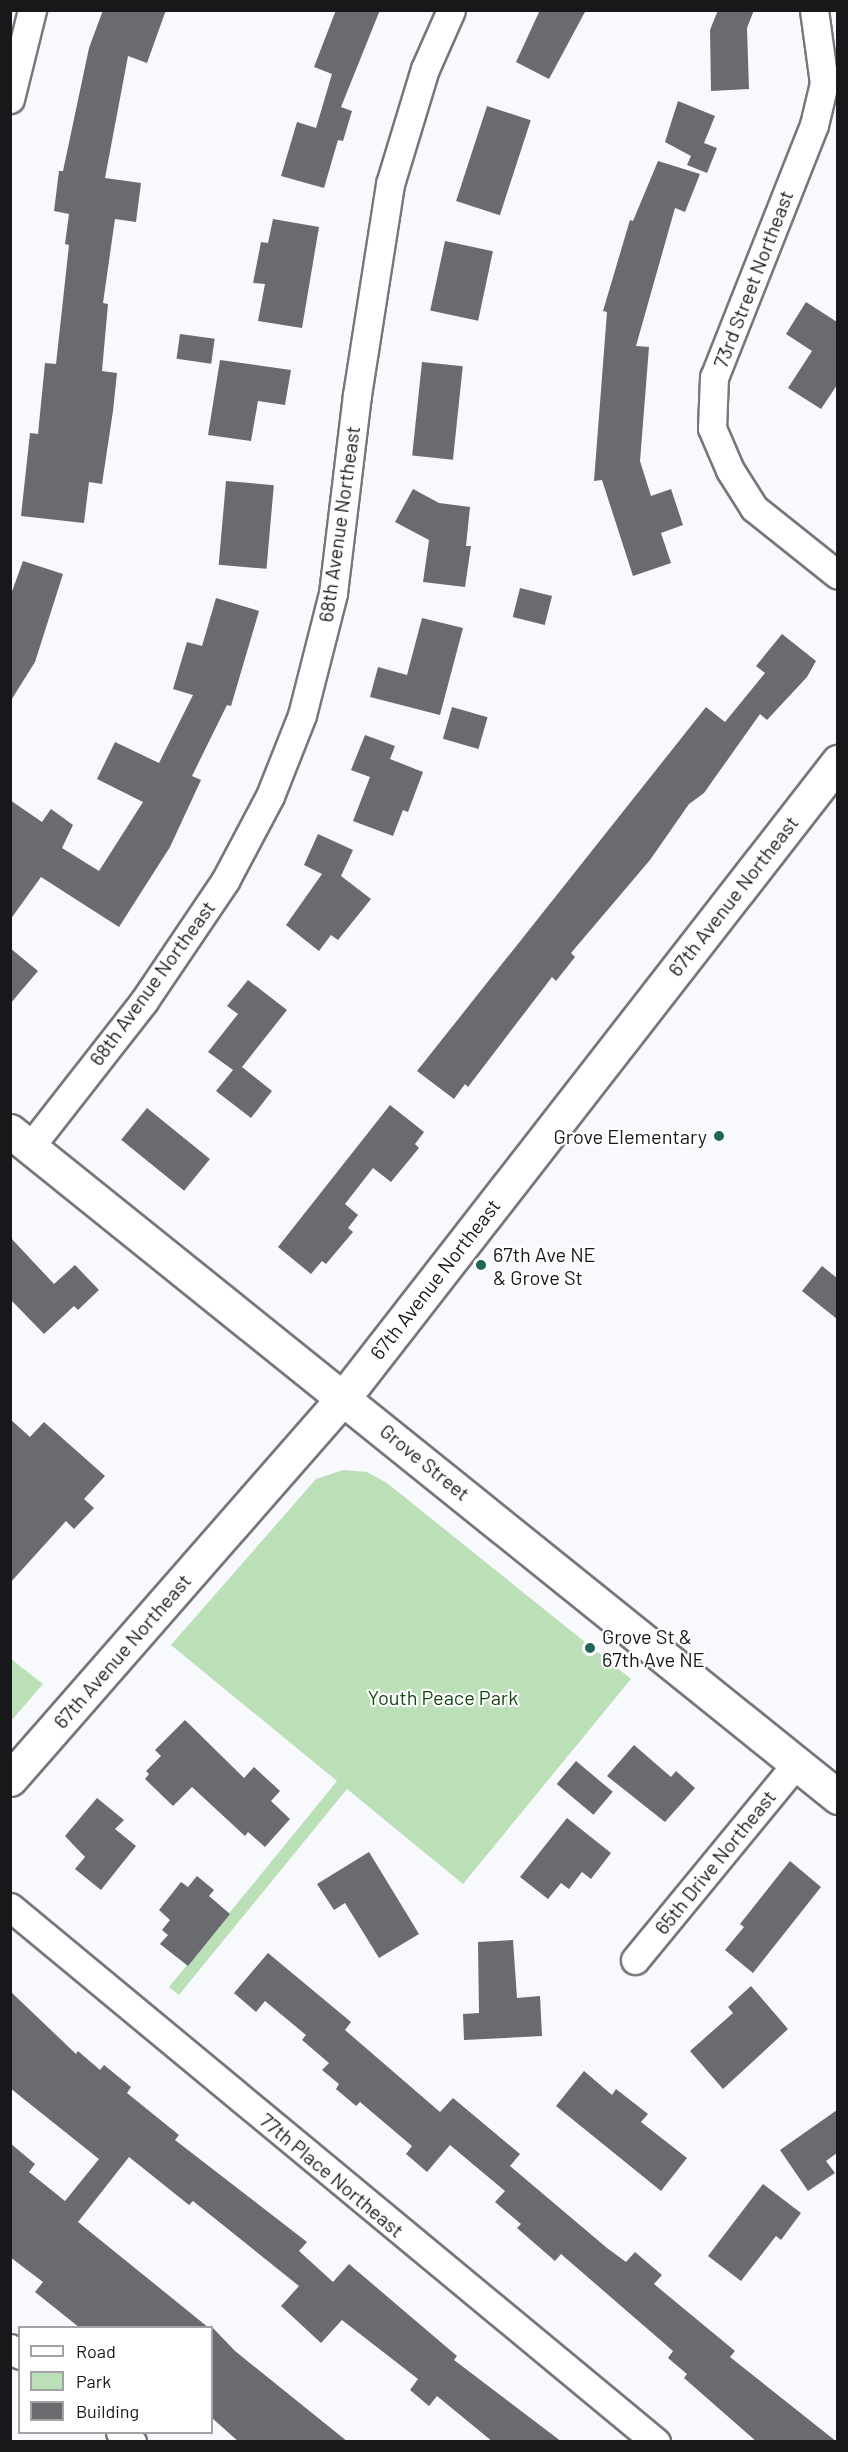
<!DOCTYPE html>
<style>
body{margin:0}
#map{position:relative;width:848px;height:2452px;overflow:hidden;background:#f7f9fd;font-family:Barlow,sans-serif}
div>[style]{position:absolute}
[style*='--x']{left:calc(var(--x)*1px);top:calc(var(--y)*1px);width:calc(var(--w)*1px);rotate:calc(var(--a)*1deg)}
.green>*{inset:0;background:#bbdfb7}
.building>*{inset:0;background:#696b6f;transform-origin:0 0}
.roads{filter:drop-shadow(2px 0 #75777b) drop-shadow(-2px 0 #75777b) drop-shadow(0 2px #75777b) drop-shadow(0 -2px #75777b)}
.street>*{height:27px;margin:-13.5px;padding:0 13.5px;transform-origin:13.5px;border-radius:13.5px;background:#fff}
.secondary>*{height:33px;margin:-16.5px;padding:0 16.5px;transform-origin:16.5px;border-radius:16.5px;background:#fff}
.dots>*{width:16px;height:16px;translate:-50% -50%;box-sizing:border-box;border:3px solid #fff;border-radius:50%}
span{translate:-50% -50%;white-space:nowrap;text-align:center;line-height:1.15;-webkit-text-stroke:4.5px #fff;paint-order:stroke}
.street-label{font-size:20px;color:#171819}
.poi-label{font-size:20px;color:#171819}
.right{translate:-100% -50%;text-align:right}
.left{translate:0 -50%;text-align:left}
.park-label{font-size:20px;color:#134711}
.frame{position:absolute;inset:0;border:12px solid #171819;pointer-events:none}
.legend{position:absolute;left:18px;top:2326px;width:195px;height:108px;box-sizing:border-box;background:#fff;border:2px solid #a2a3a3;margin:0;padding:8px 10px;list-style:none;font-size:18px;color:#171819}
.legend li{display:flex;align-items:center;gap:12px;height:30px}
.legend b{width:30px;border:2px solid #a2a3a3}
</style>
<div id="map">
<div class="green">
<i style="clip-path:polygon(343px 1470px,367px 1472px,387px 1483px,631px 1679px,463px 1884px,347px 1789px,179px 1995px,169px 1987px,337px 1781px,171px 1645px,316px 1479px)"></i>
<i style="clip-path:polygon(11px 1659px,43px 1684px,11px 1721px)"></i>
</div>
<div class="building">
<i style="clip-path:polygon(103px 10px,166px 10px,147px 63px,128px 56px,105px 178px,141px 183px,136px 222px,115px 219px,103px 303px,108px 304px,102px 371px,117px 373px,113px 411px,102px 484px,89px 482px,84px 523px,21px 516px,30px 433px,38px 434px,45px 363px,56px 364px,69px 245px,65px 244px,69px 214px,54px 211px,59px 171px,63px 171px,89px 48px)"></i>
<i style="clip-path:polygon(336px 10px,380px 10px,341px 107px,352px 111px,343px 141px,338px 140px,324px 188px,281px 176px,297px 122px,316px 128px,332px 74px,314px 67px)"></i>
<i style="clip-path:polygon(540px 10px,586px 10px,549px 79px,516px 62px)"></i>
<i style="clip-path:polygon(718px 10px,754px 10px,747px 28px,749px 89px,711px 91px,710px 30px)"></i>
<i style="clip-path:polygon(678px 101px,715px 116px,704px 143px,717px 148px,707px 173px,687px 165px,691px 156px,665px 142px)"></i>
<i style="left:487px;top:106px;width:46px;height:100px;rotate:18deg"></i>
<i style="clip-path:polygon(658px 161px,700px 174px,685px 212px,675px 208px,636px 346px,649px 347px,640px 461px,651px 496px,671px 489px,683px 525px,661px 533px,671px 563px,633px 576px,602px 480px,594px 481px,607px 312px,603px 311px,630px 220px,633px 221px)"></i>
<i style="clip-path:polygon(273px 219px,319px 227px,302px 328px,258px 321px,265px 284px,253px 283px,261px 242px,268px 243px)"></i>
<i style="left:445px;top:241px;width:49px;height:71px;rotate:12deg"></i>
<i style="clip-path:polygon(806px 302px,837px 322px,837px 385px,821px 409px,788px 388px,812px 351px,786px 334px)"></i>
<i style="left:180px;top:334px;width:35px;height:25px;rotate:8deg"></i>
<i style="clip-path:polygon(220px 360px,291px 370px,285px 405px,258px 401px,251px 441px,208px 435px)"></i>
<i style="left:422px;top:362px;width:41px;height:94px;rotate:6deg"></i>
<i style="left:226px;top:481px;width:48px;height:84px;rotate:5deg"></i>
<i style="clip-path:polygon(413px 489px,439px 503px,470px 507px,466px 546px,471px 546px,465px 587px,423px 582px,429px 540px,395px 522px)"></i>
<i style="clip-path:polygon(23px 561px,63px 574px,35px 662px,10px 702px,10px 597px)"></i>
<i style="left:520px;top:588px;width:33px;height:30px;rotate:14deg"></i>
<i style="clip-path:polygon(216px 598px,259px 611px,231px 706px,227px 705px,192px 776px,201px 780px,170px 847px,119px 927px,41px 877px,10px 920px,10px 800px,42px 822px,51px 809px,73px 825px,62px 848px,99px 871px,143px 802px,97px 779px,115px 742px,159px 763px,193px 695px,173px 689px,187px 642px,202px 646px)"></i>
<i style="clip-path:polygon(422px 618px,463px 628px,440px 715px,370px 697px,378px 667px,407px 675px)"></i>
<i style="clip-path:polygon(782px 634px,816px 661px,807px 677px,767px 720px,760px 714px,704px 793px,689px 804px,650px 860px,571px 953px,575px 957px,556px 981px,552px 977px,468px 1087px,465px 1084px,454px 1099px,417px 1071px,706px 707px,725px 722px,765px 673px,756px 666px)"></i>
<i style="left:452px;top:707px;width:37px;height:33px;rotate:16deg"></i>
<i style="clip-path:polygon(365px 735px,395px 746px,390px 759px,423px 772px,408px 812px,403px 810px,393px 836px,353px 821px,370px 777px,351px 770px)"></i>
<i style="clip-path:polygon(318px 834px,353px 850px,341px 876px,371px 899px,338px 940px,331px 935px,319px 951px,286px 925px,322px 874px,304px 865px)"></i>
<i style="clip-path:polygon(10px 948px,38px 971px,10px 1004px)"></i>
<i style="clip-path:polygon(248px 980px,287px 1010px,242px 1067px,272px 1091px,251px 1118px,216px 1091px,233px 1070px,208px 1052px,238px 1014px,227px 1006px)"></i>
<i style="clip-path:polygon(390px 1105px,424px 1132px,415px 1144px,419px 1148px,391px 1182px,373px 1168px,345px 1204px,358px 1215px,348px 1228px,353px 1232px,326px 1264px,322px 1261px,311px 1274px,278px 1247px)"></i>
<i style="left:147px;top:1108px;width:81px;height:41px;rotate:39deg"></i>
<i style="clip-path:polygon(10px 1237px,54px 1284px,75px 1265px,99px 1290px,78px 1310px,74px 1306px,44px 1334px,10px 1299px)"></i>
<i style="clip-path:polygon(822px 1266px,837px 1278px,837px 1319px,802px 1291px)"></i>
<i style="clip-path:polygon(10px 1419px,30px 1437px,44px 1422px,105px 1476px,84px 1499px,94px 1508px,74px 1529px,66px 1521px,10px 1583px)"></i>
<i style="clip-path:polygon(185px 1720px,244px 1778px,254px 1767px,280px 1791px,271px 1801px,290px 1819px,265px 1847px,248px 1832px,245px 1836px,192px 1787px,173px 1806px,145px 1779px,149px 1774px,146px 1771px,161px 1756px,155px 1750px)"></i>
<i style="clip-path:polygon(634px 1745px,671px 1777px,676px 1771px,695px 1788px,665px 1822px,607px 1776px)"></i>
<i style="left:576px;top:1761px;width:48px;height:30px;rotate:40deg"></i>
<i style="clip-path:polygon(97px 1798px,124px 1820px,115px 1829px,136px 1846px,101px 1890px,75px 1869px,85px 1857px,65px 1836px)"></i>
<i style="clip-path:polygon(567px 1818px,611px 1853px,591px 1879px,582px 1872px,569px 1889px,561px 1883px,548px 1899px,520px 1877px)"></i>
<i style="clip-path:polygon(369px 1852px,419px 1934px,379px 1958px,345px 1903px,334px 1910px,317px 1884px)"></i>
<i style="clip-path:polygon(790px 1861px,821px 1887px,753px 1973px,725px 1950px,744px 1927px,740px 1924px)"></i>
<i style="clip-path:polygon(197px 1876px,214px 1890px,209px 1896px,230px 1914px,188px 1966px,160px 1944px,168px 1935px,162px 1930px,170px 1920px,159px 1910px,181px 1882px,188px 1887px)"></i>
<i style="clip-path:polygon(513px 1940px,517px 1998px,540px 1996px,542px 2036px,464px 2040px,463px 2014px,479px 2013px,478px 1942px)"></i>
<i style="clip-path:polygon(268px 1953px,351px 2022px,345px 2030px,440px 2112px,453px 2098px,520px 2154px,510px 2166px,607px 2248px,626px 2262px,635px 2252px,662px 2275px,654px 2284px,735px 2351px,730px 2357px,837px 2442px,757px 2442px,684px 2378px,687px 2374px,668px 2358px,673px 2351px,561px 2254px,555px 2261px,517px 2228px,521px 2224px,495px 2202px,505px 2191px,450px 2145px,427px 2172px,406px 2154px,412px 2146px,360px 2102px,356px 2106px,336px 2089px,339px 2084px,322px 2070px,329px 2063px,302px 2040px,306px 2035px,265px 2001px,256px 2012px,234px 1993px)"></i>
<i style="clip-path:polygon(751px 1986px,788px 2029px,723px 2089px,690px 2051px,733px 2013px,728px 2007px)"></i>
<i style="clip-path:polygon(10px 1991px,76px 2054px,78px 2051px,100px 2070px,104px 2065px,131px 2087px,127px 2093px,179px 2135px,175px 2140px,307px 2242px,299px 2251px,333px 2282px,349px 2264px,457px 2356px,454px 2360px,562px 2442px,493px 2442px,437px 2396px,429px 2406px,410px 2390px,418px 2379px,342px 2320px,321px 2343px,281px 2306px,299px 2286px,193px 2201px,189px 2205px,129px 2157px,78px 2222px,209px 2328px,80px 2328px,35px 2292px,43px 2282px,10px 2257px,10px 2143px,35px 2164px,29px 2172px,65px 2201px,99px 2159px,10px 2088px)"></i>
<i style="clip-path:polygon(584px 2071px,612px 2095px,616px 2089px,648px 2114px,641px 2122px,687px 2158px,661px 2191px,556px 2106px)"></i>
<i style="clip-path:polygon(837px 2110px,837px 2153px,826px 2161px,835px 2173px,808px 2191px,780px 2150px)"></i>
<i style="clip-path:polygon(763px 2184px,801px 2213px,781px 2240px,776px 2236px,741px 2281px,708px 2256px)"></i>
<i style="clip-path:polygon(212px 2327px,235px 2351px,348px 2442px,239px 2442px,212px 2418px)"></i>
</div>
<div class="roads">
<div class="street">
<i style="--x:814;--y:10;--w:74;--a:82.2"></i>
<i style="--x:824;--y:83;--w:43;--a:103.4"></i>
<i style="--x:814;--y:125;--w:271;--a:111.6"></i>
<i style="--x:714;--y:377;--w:51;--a:92.2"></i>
<i style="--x:712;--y:428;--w:46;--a:66.8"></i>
<i style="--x:730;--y:470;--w:45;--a:57.7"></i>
<i style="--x:754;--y:508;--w:107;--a:38.6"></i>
<i style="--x:10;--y:99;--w:92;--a:-76.1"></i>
<i style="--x:30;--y:1147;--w:185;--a:-52"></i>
<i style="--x:144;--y:1001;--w:145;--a:-56"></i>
<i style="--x:225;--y:881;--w:96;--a:-62.1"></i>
<i style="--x:270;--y:796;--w:87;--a:-68.4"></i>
<i style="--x:302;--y:715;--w:126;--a:-75.7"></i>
<i style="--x:333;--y:593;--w:199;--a:-83.1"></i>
<i style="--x:357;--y:395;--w:214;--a:-81.1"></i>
<i style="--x:390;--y:184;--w:120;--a:-73.1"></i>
<i style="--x:425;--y:69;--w:64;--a:-66.2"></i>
<i style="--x:10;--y:1907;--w:839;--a:39.63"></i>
<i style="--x:635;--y:1960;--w:254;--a:-50.6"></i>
<i style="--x:10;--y:2348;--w:12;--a:35"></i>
<i style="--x:120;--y:2432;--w:16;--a:40"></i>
</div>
<div class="secondary">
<i style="--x:10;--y:1131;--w:1063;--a:38.81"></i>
<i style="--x:10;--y:1779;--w:507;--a:-48.84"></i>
<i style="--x:344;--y:1397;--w:805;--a:-52.12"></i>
</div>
</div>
<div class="dots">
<i style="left:719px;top:1136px;background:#1f6559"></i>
<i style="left:481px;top:1265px;background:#1f6559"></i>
<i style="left:590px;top:1648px;background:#1f6559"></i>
</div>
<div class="street-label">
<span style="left:753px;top:279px;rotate:-69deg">73rd Street Northeast</span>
<span style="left:339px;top:524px;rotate:-82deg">68th Avenue Northeast</span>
<span style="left:733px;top:896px;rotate:-52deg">67th Avenue Northeast</span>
<span style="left:152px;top:983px;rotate:-54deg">68th Avenue Northeast</span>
<span style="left:435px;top:1279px;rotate:-52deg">67th Avenue Northeast</span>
<span style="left:425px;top:1462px;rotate:39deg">Grove Street</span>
<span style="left:122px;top:1651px;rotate:-49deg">67th Avenue Northeast</span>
<span style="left:715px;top:1862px;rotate:-51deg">65th Drive Northeast</span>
<span style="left:332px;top:2175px;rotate:40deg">77th Place Northeast</span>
</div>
<div class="poi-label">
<span class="right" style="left:707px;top:1136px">Grove Elementary</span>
<span class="left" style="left:493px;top:1266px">67th Ave NE<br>&amp; Grove St</span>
<span class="left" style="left:602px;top:1648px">Grove St &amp;<br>67th Ave NE</span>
</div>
<div class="park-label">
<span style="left:443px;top:1697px">Youth Peace Park</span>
</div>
<div class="frame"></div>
<ul class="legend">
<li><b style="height:8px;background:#fff"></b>Road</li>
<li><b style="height:16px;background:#bbdfb7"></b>Park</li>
<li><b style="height:16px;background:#696b6f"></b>Building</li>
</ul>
</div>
